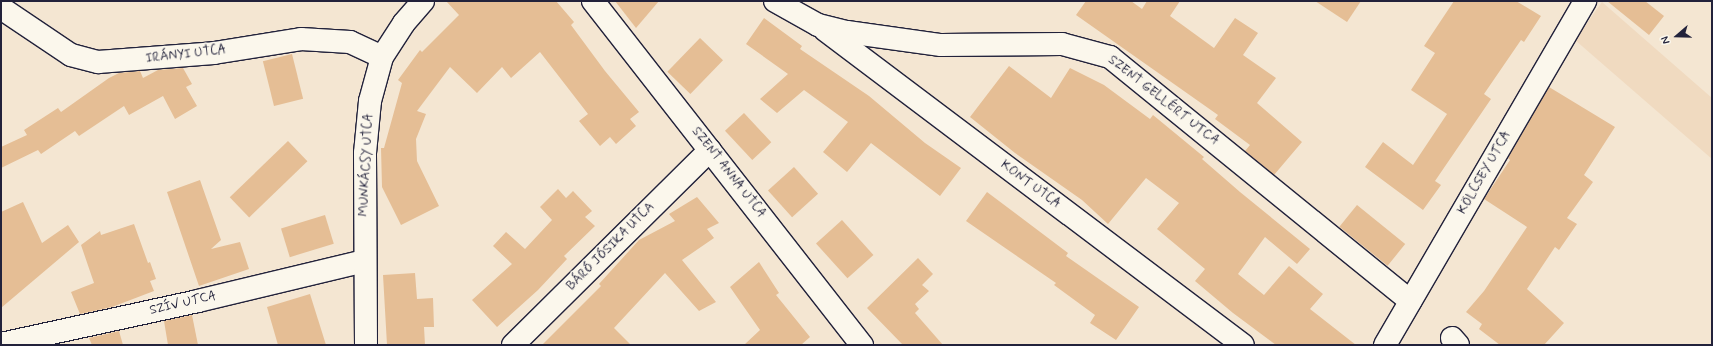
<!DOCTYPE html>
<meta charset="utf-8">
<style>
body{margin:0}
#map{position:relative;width:1713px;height:346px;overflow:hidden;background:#f4e6d2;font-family:Mynerve,sans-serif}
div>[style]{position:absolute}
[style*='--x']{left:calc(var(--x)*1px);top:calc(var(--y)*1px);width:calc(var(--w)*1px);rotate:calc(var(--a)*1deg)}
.built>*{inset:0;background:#f0dac0}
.building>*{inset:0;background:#e5be95;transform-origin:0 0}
.roads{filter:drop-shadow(1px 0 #22223b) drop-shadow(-1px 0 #22223b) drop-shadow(0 1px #22223b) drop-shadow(0 -1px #22223b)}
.street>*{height:22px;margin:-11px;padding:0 11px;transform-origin:11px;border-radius:11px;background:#fbf7ec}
.secondary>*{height:22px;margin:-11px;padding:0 11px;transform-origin:11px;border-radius:11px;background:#fbf7ec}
span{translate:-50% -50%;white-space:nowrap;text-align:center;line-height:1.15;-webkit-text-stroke:3px #fbf7ec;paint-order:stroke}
.street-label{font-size:13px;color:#22223b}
.frame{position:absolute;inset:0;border:2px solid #22223b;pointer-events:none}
.north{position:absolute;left:1657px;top:16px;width:40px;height:40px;-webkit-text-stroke:3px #fbf7ec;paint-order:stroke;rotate:250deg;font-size:11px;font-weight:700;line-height:16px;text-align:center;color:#22223b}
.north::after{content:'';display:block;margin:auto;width:14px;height:18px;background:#22223b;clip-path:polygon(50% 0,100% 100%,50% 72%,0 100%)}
</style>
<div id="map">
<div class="built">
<i style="clip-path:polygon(1602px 2px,1712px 98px,1712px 159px,1575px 40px)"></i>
</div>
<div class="building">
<i style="clip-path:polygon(446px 1px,556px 1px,574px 22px,571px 25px,605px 71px,639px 112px,630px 119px,636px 126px,616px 144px,610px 137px,600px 146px,579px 121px,588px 114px,540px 52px,511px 78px,502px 67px,477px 93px,450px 67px,417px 111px,426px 114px,416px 139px,417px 161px,439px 206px,401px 225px,382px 187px,381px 148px,384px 148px,402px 83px,398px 80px,420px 50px,422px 52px,459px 15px)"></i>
<i style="clip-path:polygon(615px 1px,659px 1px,636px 28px)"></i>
<i style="clip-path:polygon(1086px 1px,1131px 1px,1142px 9px,1147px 1px,1180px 1px,1170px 16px,1214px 48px,1235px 18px,1258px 33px,1243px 55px,1276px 78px,1257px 103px,1302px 142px,1274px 175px,1245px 151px,1250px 145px,1215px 119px,1218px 115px,1076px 15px)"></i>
<i style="clip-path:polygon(1315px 1px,1361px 1px,1347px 22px)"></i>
<i style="clip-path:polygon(1454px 1px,1516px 1px,1541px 16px,1524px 42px,1521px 40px,1484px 94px,1491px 99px,1435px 181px,1441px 185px,1423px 210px,1365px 167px,1383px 142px,1413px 165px,1447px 114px,1411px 90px,1435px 53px,1424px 46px)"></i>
<i style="clip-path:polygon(1607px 1px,1645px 1px,1664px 16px,1649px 35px)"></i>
<i style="clip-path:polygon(764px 18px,802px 46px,800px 49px,869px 96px,925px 143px,961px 168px,940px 196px,871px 143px,847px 172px,823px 152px,848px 122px,804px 90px,777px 113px,760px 99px,788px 74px,746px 44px)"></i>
<i style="left:700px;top:38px;width:32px;height:47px;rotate:44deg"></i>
<i style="left:292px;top:54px;width:46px;height:30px;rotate:76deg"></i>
<i style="clip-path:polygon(1009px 66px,1051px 98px,1070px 68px,1104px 85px,1150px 119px,1153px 115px,1204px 157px,1202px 159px,1240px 192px,1310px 249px,1297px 264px,1265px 237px,1238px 274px,1264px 295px,1289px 266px,1323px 294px,1310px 309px,1356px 345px,1276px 345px,1233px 313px,1195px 281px,1205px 269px,1157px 229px,1179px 203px,1146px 178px,1108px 224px,1082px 200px,1015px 153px,970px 117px)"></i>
<i style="clip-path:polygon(183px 68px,192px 84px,186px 87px,197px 106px,175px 119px,163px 96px,129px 115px,124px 106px,79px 136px,75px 131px,41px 154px,38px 150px,1px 168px,1px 147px,27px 135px,24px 130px,58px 108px,61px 112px,109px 78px,119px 73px,140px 71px,143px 78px,158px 70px)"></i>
<i style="clip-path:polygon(1549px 87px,1615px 127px,1584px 175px,1593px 182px,1567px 218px,1577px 224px,1559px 250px,1555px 247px,1527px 289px,1564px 323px,1544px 345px,1500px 345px,1479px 329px,1482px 324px,1466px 312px,1484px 291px,1527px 227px,1484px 199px,1510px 160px,1508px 158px)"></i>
<i style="left:744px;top:113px;width:40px;height:26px;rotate:47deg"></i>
<i style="left:288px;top:141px;width:28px;height:81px;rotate:46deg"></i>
<i style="left:794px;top:167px;width:36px;height:35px;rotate:48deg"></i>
<i style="clip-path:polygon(200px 180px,221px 240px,211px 249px,240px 242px,249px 269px,199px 286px,167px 192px)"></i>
<i style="clip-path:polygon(558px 189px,566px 198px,573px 191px,592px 211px,585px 217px,595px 226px,564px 256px,567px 259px,538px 290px,497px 327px,472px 300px,512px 264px,493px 246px,506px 232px,525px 249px,552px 220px,540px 207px)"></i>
<i style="clip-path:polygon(987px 192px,1068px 253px,1066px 256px,1139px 307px,1116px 340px,1090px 323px,1095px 315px,1054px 285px,1056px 283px,966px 221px)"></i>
<i style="clip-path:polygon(697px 197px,719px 223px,707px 229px,714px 238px,682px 260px,716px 302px,699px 311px,665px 273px,614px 328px,631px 345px,542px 345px,601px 286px,599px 284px,639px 240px,675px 221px,669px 214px)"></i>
<i style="clip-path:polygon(23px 202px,42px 243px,68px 225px,79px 242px,1px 308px,1px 212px)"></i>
<i style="left:1357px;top:205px;width:62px;height:28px;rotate:39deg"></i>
<i style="left:325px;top:215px;width:30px;height:46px;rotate:73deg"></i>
<i style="left:842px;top:220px;width:47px;height:35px;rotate:48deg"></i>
<i style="clip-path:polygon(134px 224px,148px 263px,150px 262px,156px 279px,150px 281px,154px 291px,112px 307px,80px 314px,71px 292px,94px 283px,81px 245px,100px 231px,101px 235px)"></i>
<i style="clip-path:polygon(918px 258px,933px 274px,922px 285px,929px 291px,915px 304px,919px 309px,915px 313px,943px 345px,903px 345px,867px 308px)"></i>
<i style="clip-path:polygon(759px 262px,779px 293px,776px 295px,810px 337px,801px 345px,744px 345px,760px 330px,730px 287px)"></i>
<i style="clip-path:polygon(415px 273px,417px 299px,433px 298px,434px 327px,424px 327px,425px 345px,387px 345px,383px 275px)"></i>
<i style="clip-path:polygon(310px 294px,326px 345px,278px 345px,267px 307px)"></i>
<i style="clip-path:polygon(192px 315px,198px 345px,168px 345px,164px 321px)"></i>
<i style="clip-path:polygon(119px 331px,123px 345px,92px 345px,89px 338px)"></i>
</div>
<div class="roads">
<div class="street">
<i style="--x:593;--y:1;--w:437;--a:52"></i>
<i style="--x:775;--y:1;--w:49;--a:29.2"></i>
<i style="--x:818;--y:25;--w:30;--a:14"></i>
<i style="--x:847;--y:32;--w:95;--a:7.9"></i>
<i style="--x:941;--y:45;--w:121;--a:-0.5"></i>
<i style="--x:1062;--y:44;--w:50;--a:15.2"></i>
<i style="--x:1110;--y:57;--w:387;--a:39.1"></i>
<i style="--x:1;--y:8;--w:84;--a:33.9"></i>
<i style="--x:71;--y:55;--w:28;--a:15"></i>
<i style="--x:98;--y:62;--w:116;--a:-4.4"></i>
<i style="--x:214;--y:53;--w:88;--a:-9.1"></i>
<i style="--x:301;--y:39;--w:49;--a:3.5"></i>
<i style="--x:350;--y:42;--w:35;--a:25"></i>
<i style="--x:825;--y:30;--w:523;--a:37"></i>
<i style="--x:1452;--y:338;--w:9;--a:49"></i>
<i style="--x:1;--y:344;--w:202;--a:-12.3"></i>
<i style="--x:198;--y:301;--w:171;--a:-13.5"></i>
<i style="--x:366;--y:345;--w:192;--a:-90.3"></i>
<i style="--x:365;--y:153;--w:52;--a:-84.5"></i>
<i style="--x:370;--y:101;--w:46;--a:-74.7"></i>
<i style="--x:382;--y:57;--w:40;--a:-57.1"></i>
<i style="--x:404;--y:23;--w:29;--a:-49"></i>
<i style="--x:513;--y:345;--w:277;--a:-44.7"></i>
</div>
<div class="secondary">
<i style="--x:1385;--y:345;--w:398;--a:-59.8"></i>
</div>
</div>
<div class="street-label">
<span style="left:186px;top:55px;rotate:-6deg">IRÁNYI UTCA</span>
<span style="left:1163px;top:101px;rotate:38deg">SZENT GELLÉRT UTCA</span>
<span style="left:367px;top:165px;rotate:-87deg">MUNKÁCSY UTCA</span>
<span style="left:728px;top:173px;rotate:52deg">SZENT ANNA UTCA</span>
<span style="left:1485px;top:173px;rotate:-60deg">KÖLCSEY UTCA</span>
<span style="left:1030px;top:185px;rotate:37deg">KONT UTCA</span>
<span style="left:611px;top:247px;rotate:-45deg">BÁRÓ JÓSIKA UTCA</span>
<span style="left:183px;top:304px;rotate:-13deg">SZÍV UTCA</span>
</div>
<div class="frame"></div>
<div class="north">N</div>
</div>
